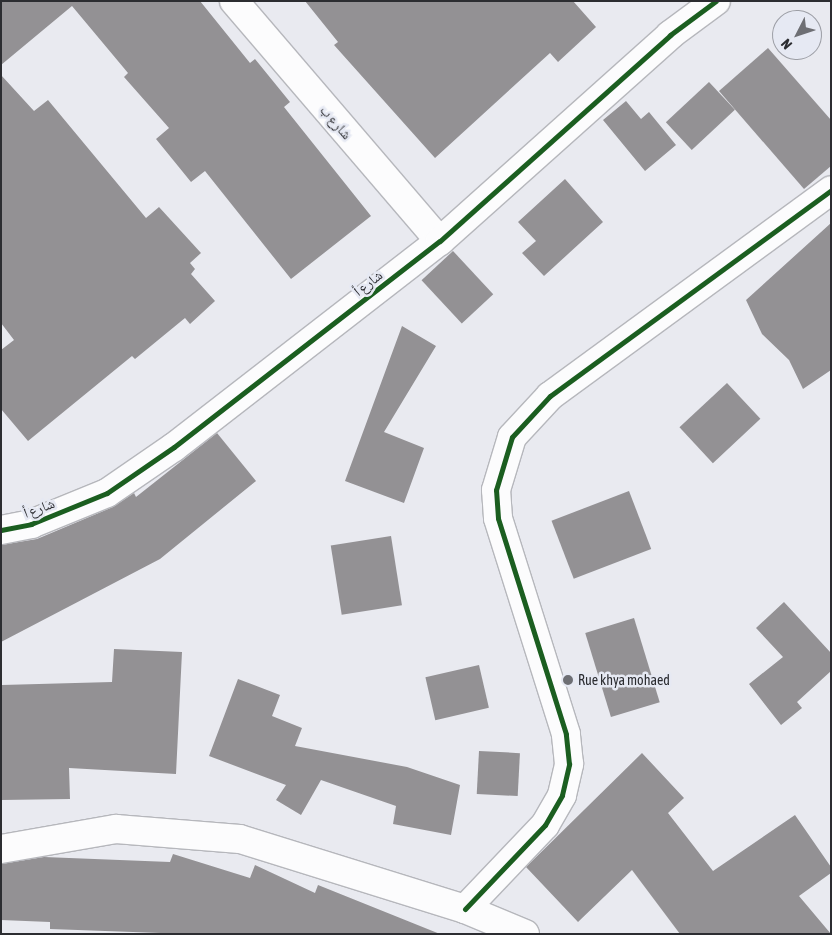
<!DOCTYPE html>
<meta charset="utf-8">
<style>
body{margin:0}
#map{position:relative;width:832px;height:935px;overflow:hidden;background:#e9eaf0;font-family:"Asap Condensed","Noto Naskh Arabic",sans-serif}
div>[style]{position:absolute}
[style*='--x']{left:calc(var(--x)*1px);top:calc(var(--y)*1px);width:calc(var(--w)*1px);rotate:calc(var(--a)*1deg)}
.building>*{inset:0;background:#939194;transform-origin:0 0}
.roads{filter:drop-shadow(1px 0 #b6b7bc) drop-shadow(-1px 0 #b6b7bc) drop-shadow(0 1px #b6b7bc) drop-shadow(0 -1px #b6b7bc)}
.minor>*{height:28px;margin:-14px;padding:0 14px;transform-origin:14px;border-radius:14px;background:#fcfcfd}
.cycleway>*{height:5px;margin:-2.5px;padding:0 2.5px;transform-origin:2.5px;border-radius:2.5px;background:#1b5e20}
.dots>*{width:14px;height:14px;translate:-50% -50%;box-sizing:border-box;border:2px solid #e6e9f3;border-radius:50%}
span{translate:-50% -50%;white-space:nowrap;text-align:center;line-height:1.15;-webkit-text-stroke:5px #e6e9f3;paint-order:stroke}
.street-label{font-size:14px;color:#2c2d31}
.poi-label{font-size:14px;color:#2c2d31}
.left{translate:0 -50%;text-align:left}
.frame{position:absolute;inset:0;border:2px solid #2c2d31;pointer-events:none}
.north{position:absolute;left:772px;top:10px;width:50px;height:50px;box-sizing:border-box;background:#e6e9f3;border:1px solid #9c9ea5;border-radius:50%;rotate:229deg;font-size:14px;font-weight:700;line-height:20px;text-align:center;color:#2c2d31}
.north::after{content:'';display:block;margin:auto;width:18px;height:22px;background:#6e6f74;clip-path:polygon(50% 0,100% 100%,50% 72%,0 100%)}
</style>
<div id="map">
<div class="building">
<i style="clip-path:polygon(1px 1px,200px 1px,250px 63px,255px 59px,290px 102px,284px 107px,371px 216px,291px 279px,205px 171px,191px 182px,156px 139px,169px 128px,124px 77px,128px 73px,72px 6px,1px 65px)"></i>
<i style="clip-path:polygon(305px 1px,573px 1px,596px 27px,558px 62px,550px 53px,435px 158px,334px 45px,338px 42px)"></i>
<i style="clip-path:polygon(768px 48px,831px 120px,831px 166px,804px 189px,719px 91px)"></i>
<i style="clip-path:polygon(1px 75px,34px 111px,48px 100px,146px 218px,159px 207px,201px 253px,190px 263px,195px 269px,191px 274px,215px 301px,190px 324px,185px 318px,135px 359px,132px 356px,28px 441px,1px 409px,1px 350px,14px 340px,1px 323px)"></i>
<i style="left:709px;top:82px;width:38px;height:59px;rotate:47deg"></i>
<i style="clip-path:polygon(626px 101px,641px 119px,649px 112px,676px 145px,645px 171px,603px 120px)"></i>
<i style="clip-path:polygon(565px 179px,603px 222px,544px 276px,522px 253px,536px 241px,518px 222px)"></i>
<i style="clip-path:polygon(831px 223px,831px 370px,803px 389px,789px 360px,762px 334px,746px 300px)"></i>
<i style="left:453px;top:251px;width:59px;height:43px;rotate:47deg"></i>
<i style="clip-path:polygon(402px 326px,436px 346px,384px 432px,424px 448px,404px 503px,345px 481px)"></i>
<i style="left:727px;top:383px;width:49px;height:65px;rotate:47deg"></i>
<i style="clip-path:polygon(217px 433px,256px 481px,160px 559px,1px 642px,1px 545px,37px 539px,113px 507px,134px 493px,136px 497px)"></i>
<i style="left:629px;top:491px;width:62px;height:83px;rotate:69deg"></i>
<i style="left:391px;top:536px;width:70px;height:61px;rotate:81deg"></i>
<i style="clip-path:polygon(784px 602px,831px 653px,831px 671px,797px 702px,802px 708px,781px 725px,749px 684px,783px 657px,756px 628px)"></i>
<i style="left:634px;top:618px;width:88px;height:51px;rotate:73deg"></i>
<i style="clip-path:polygon(114px 649px,182px 652px,176px 774px,69px 768px,70px 799px,1px 800px,2px 685px,112px 682px)"></i>
<i style="left:479px;top:665px;width:44px;height:55px;rotate:77deg"></i>
<i style="clip-path:polygon(238px 679px,280px 695px,272px 716px,302px 728px,295px 746px,407px 767px,460px 785px,451px 835px,393px 824px,396px 806px,321px 780px,301px 815px,276px 800px,286px 785px,209px 756px)"></i>
<i style="left:479px;top:751px;width:41px;height:43px;rotate:3deg"></i>
<i style="clip-path:polygon(642px 753px,684px 798px,668px 813px,713px 871px,795px 815px,831px 867px,831px 873px,799px 896px,831px 934px,680px 934px,632px 870px,578px 922px,526px 867px)"></i>
<i style="clip-path:polygon(173px 854px,250px 878px,255px 865px,315px 893px,318px 885px,440px 934px,188px 934px,50px 929px,50px 922px,1px 920px,1px 864px,44px 857px,170px 862px)"></i>
</div>
<div class="roads">
<div class="minor">
<i style="--x:234;--y:1;--w:316;--a:49.4"></i>
<i style="--x:1;--y:530;--w:31;--a:-11"></i>
<i style="--x:31;--y:524;--w:82;--a:-22.2"></i>
<i style="--x:107;--y:493;--w:81;--a:-34.5"></i>
<i style="--x:174;--y:447;--w:336;--a:-37.8"></i>
<i style="--x:440;--y:241;--w:309;--a:-41.8"></i>
<i style="--x:670;--y:35;--w:57;--a:-36.5"></i>
<i style="--x:1;--y:849;--w:117;--a:-9.9"></i>
<i style="--x:116;--y:829;--w:124;--a:4.6"></i>
<i style="--x:240;--y:839;--w:236;--a:17.3"></i>
<i style="--x:465;--y:909;--w:65;--a:22.6"></i>
<i style="--x:465;--y:909;--w:116;--a:-46.4"></i>
<i style="--x:545;--y:825;--w:34;--a:-60"></i>
<i style="--x:562;--y:795;--w:32;--a:-77"></i>
<i style="--x:569;--y:764;--w:30;--a:-96"></i>
<i style="--x:566;--y:734;--w:226;--a:-107.5"></i>
<i style="--x:498;--y:518;--w:28;--a:-94"></i>
<i style="--x:496;--y:490;--w:55;--a:-73.2"></i>
<i style="--x:512;--y:437;--w:56;--a:-47.2"></i>
<i style="--x:550;--y:396;--w:348;--a:-36.2"></i>
</div>
</div>
<div class="cycleway">
<i style="--x:1;--y:530;--w:31;--a:-11"></i>
<i style="--x:31;--y:524;--w:82;--a:-22.2"></i>
<i style="--x:107;--y:493;--w:81;--a:-34.5"></i>
<i style="--x:174;--y:447;--w:336;--a:-37.8"></i>
<i style="--x:440;--y:241;--w:309;--a:-41.8"></i>
<i style="--x:670;--y:35;--w:57;--a:-36.5"></i>
<i style="--x:465;--y:909;--w:116;--a:-46.4"></i>
<i style="--x:545;--y:825;--w:34;--a:-60"></i>
<i style="--x:562;--y:795;--w:32;--a:-77"></i>
<i style="--x:569;--y:764;--w:30;--a:-96"></i>
<i style="--x:566;--y:734;--w:226;--a:-107.5"></i>
<i style="--x:498;--y:518;--w:28;--a:-94"></i>
<i style="--x:496;--y:490;--w:55;--a:-73.2"></i>
<i style="--x:512;--y:437;--w:56;--a:-47.2"></i>
<i style="--x:550;--y:396;--w:348;--a:-36.2"></i>
</div>
<div class="dots">
<i style="left:568px;top:680px;background:#6e6f74"></i>
</div>
<div class="street-label">
<span style="left:336px;top:122px;rotate:49deg">شارع ب</span>
<span style="left:368px;top:283px;rotate:-38deg">شارع أ</span>
<span style="left:39px;top:508px;rotate:-20deg">شارع أ</span>
</div>
<div class="poi-label">
<span class="left" style="left:578px;top:680px">Rue khya mohaed</span>
</div>
<div class="frame"></div>
<div class="north">N</div>
</div>
